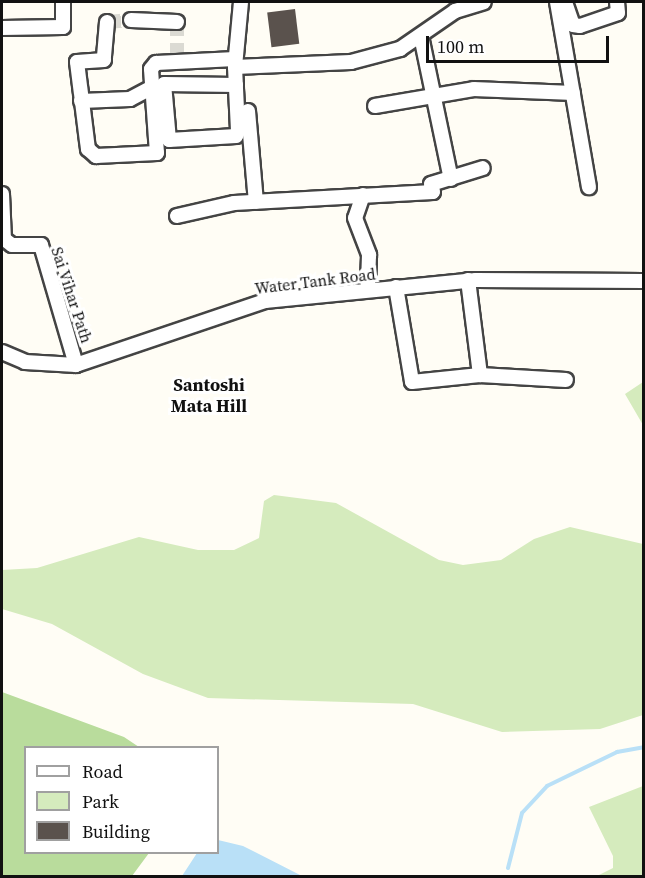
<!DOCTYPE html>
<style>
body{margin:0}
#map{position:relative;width:645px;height:878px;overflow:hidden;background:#fffdf5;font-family:"Source Serif 4",serif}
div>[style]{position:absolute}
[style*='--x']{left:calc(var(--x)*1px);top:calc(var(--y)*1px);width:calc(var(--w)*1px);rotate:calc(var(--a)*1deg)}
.green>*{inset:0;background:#d5ebbd}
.forest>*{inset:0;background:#b9dc9c}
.water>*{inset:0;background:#b9e0f7}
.stream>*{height:4px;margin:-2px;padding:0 2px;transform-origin:2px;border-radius:2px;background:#b9e0f7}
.building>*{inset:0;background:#5a524d;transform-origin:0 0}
.minor-tunnel>*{height:14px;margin-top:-7px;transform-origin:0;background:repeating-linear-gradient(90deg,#dbdad3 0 14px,transparent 0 21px)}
.roads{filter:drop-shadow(2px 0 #444) drop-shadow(-2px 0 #444) drop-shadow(0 2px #444) drop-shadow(0 -2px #444)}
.minor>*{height:14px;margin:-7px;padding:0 7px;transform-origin:7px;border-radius:7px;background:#fff}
span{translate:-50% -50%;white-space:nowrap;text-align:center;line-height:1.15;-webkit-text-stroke:6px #fff;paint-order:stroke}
.street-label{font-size:16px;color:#111}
.neighbourhood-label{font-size:18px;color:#111;font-weight:700}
.frame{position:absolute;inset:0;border:3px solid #111;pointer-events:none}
.legend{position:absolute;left:24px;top:746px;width:195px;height:108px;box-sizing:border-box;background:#fff;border:2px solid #a0a0a0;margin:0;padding:8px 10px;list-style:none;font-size:18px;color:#111}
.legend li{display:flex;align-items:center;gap:12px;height:30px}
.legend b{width:30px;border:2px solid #a0a0a0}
.scale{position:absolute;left:426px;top:36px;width:183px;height:27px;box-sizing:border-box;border:3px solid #111;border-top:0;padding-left:8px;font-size:18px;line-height:21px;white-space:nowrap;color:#111;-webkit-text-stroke:4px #fff;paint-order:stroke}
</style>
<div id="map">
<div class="green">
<i style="clip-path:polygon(643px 382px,643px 469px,643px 425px,625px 394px)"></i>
<i style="clip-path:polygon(274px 495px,336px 503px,439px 560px,463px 565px,501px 560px,534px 539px,570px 527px,643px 544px,643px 715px,600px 729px,502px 732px,413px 704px,208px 698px,143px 674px,52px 624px,2px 609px,2px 570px,37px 568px,139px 537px,198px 550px,234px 550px,259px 538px,264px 501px)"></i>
<i style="clip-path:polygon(643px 786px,643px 876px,597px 876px,613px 868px,613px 856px,589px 807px)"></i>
</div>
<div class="forest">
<i style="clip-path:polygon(2px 692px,124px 737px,139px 747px,26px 748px,26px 852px,149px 853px,132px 876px,2px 876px)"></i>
</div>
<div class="water">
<i style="clip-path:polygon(218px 840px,243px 846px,302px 876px,182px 876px,197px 853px,218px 852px)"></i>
</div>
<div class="stream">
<i style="--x:508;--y:868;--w:57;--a:-75.7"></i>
<i style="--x:522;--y:813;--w:37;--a:-47"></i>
<i style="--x:547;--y:786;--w:78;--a:-25.9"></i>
<i style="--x:617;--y:752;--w:27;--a:-10"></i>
</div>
<div class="building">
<i style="left:295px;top:9px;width:35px;height:28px;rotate:83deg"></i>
</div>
<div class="minor-tunnel">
<i style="--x:107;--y:22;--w:24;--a:-5"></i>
<i style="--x:177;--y:22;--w:32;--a:90"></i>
</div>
<div class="roads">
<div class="minor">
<i style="--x:241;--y:2;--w:65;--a:95.3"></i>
<i style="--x:235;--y:67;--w:116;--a:-2.5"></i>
<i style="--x:351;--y:62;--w:51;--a:-14.9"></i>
<i style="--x:400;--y:49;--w:67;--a:-34.6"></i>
<i style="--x:455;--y:11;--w:30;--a:-17"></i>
<i style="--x:557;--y:2;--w:188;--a:80.2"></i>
<i style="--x:565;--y:2;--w:24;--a:71"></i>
<i style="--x:573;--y:25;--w:7;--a:8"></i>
<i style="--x:580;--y:26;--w:40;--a:-18.9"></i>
<i style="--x:618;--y:13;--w:11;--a:-95"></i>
<i style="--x:131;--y:20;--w:46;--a:2.5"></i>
<i style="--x:107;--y:22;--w:38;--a:95"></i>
<i style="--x:104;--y:60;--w:27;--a:176"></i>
<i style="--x:77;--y:62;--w:88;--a:82.8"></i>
<i style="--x:88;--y:149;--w:11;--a:41"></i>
<i style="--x:96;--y:156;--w:61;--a:-2.8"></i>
<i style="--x:157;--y:153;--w:84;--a:-94.1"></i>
<i style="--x:151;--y:69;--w:8;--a:-50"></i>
<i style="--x:156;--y:63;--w:79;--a:-2.9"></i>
<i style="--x:2;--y:28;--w:61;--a:-0.9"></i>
<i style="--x:63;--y:27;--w:25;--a:-90"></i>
<i style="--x:421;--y:36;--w:146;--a:78.2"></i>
<i style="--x:235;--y:67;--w:64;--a:87.3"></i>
<i style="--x:238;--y:131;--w:5;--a:112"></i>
<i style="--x:236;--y:136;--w:67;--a:176.6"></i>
<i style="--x:169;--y:140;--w:56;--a:-95.1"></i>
<i style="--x:164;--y:84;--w:72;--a:0.8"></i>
<i style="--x:81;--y:101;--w:49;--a:-2.3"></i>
<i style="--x:130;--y:99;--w:24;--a:-28"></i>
<i style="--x:375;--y:106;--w:100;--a:-9.7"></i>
<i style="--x:474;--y:89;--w:99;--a:2.3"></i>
<i style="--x:248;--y:111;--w:91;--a:85"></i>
<i style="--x:2;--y:194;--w:45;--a:87.5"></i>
<i style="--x:4;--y:239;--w:10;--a:37"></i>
<i style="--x:12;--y:245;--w:29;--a:0"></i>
<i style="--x:41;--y:245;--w:125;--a:73.7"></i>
<i style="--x:363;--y:195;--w:24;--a:109"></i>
<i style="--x:355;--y:218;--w:40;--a:69"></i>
<i style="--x:369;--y:255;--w:35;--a:92"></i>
<i style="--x:177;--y:216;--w:58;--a:-12.8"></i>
<i style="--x:234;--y:203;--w:199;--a:-3.2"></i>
<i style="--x:433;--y:192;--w:8;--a:-104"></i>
<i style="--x:431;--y:184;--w:54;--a:-17.1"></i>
<i style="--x:468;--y:280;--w:96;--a:82.8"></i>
<i style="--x:396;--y:287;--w:96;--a:80.4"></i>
<i style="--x:412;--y:382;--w:68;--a:-5.9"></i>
<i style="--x:480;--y:375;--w:86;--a:3.3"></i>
<i style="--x:2;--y:352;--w:25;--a:23"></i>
<i style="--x:25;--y:362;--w:51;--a:3.4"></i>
<i style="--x:76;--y:365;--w:200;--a:-18.7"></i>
<i style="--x:265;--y:301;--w:212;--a:-5.7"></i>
<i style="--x:476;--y:280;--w:168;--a:0.3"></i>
</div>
</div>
<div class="street-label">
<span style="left:315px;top:281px;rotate:-7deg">Water Tank Road</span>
<span style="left:72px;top:295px;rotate:72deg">Sai Vihar Path</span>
</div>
<div class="neighbourhood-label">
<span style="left:209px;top:396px">Santoshi<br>Mata Hill</span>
</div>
<div class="frame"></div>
<ul class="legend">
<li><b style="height:8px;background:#fff"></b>Road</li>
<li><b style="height:16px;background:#d5ebbd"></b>Park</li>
<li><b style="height:16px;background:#5a524d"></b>Building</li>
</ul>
<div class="scale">100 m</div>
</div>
